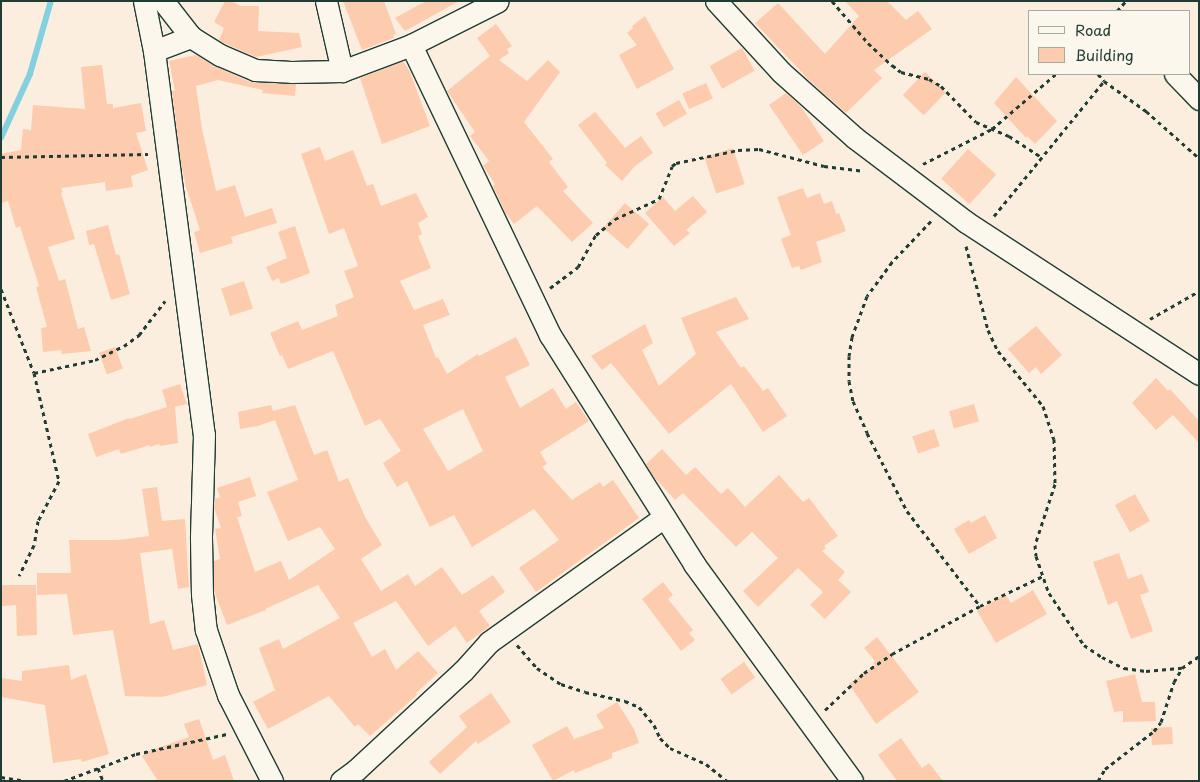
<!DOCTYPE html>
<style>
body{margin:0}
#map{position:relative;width:1200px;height:782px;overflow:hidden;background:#fbeedf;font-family:"Playpen Sans",sans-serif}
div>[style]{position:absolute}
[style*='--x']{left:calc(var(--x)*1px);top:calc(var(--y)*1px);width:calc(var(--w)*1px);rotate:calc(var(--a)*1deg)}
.stream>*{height:5.5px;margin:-2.75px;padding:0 2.75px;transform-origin:2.75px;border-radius:2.75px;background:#82d0e0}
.building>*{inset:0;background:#fdcbad;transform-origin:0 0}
.path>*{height:3px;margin-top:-1.5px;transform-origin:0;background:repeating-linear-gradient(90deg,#1f3d34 0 4px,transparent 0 8px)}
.roads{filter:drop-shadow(1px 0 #1f3d34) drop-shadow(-1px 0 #1f3d34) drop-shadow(0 1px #1f3d34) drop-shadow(0 -1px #1f3d34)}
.minor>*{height:21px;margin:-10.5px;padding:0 10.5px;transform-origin:10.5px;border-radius:10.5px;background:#fbf7ec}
span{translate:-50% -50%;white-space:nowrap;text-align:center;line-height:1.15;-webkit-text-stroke:4px #fbf7ec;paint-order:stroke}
.frame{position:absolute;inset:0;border:2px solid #1f3d34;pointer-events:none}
.legend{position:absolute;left:1028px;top:10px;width:162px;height:65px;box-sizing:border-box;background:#fbf7ec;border:1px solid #a3ada2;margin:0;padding:6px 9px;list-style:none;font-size:15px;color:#1f3d34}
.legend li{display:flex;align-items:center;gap:10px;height:25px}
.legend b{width:25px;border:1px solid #a3ada2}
</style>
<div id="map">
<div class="stream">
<i style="--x:1;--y:138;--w:70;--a:-65.6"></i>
<i style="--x:30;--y:74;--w:76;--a:-74"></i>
</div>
<div class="building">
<i style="clip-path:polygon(225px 1px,232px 1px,240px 6px,259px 6px,258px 31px,299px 33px,302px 47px,256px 57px,226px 44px,219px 40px,224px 28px,214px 22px)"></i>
<i style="clip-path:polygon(343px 1px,384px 1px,396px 34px,393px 35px,394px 38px,362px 50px)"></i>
<i style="clip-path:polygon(426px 1px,459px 1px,405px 31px,395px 18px)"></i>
<i style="clip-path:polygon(845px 1px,887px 1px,906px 20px,918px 11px,932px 29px,874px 70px,882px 78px,846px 113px,811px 82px,755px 23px,778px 3px,825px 54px,859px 16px)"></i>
<i style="clip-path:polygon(645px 16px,674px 69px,637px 89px,619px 55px,637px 45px,627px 33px,633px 28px,632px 26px)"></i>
<i style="clip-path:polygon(496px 24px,512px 46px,507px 49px,509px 53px,499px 60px,527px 81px,548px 60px,560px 72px,524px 122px,553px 159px,549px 162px,568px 187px,563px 191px,593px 223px,572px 242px,537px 206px,514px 224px,505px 212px,493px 186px,495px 184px,483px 166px,489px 161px,470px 136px,475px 132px,447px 91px,490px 56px,477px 38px)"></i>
<i style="left:742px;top:48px;width:26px;height:37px;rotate:61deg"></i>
<i style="clip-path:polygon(196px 55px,214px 66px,209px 67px,217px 67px,250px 82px,296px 84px,295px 96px,262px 93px,263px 90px,218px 80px,196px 86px,202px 129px,216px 191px,235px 185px,245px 217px,272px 208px,277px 223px,231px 237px,233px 243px,200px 253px,194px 232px,200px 230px,186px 187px,181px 164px,172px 91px,175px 91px,169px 61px)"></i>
<i style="clip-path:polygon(403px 61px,410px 72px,430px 126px,382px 144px,360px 78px)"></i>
<i style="clip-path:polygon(102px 65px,107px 104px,113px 104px,113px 108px,141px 103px,146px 131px,136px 133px,148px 170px,131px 176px,133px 187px,106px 191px,105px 182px,61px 188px,63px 192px,61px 193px,75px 239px,48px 247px,59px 281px,65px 279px,78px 329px,84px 327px,91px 351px,62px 354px,61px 350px,43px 352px,41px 328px,47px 327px,36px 287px,39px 286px,20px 226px,16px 228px,8px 201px,1px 203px,1px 154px,21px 150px,23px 129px,31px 130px,33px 105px,85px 109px,81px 67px)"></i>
<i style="left:925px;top:72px;width:29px;height:32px;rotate:44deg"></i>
<i style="clip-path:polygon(1016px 77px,1057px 121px,1035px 144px,1027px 136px,1026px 138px,994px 103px)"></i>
<i style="left:706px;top:83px;width:17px;height:26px;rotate:66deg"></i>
<i style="clip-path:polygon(786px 93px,802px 108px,824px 141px,803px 155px,769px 105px)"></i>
<i style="left:679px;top:100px;width:16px;height:27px;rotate:60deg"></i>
<i style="clip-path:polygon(595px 112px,625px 148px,641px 136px,653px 153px,635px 166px,622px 181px,605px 165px,607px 163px,578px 125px)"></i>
<i style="clip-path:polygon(evenodd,320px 147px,325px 161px,353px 150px,367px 186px,373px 184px,381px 206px,416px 193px,428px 217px,418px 223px,422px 234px,418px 236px,431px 268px,400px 281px,414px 310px,443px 299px,450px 315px,423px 325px,436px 358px,438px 357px,447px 374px,478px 354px,479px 356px,516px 337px,530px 365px,505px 377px,520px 408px,553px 388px,566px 409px,576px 402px,589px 421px,540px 452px,547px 464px,542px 467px,572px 500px,600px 482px,603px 487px,613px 480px,639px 518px,536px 592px,519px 568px,559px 540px,534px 509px,472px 547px,454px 515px,430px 527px,407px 481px,397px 487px,383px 463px,401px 451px,380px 419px,365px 426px,333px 351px,288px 369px,282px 355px,280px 356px,270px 333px,298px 321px,302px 330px,338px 316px,335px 305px,354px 297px,344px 271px,358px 266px,344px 228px,329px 234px,301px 154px,320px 147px,463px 409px,483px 451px,448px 471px,423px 429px,463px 409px)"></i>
<i style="left:733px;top:148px;width:38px;height:30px;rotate:72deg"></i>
<i style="left:968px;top:149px;width:38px;height:40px;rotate:42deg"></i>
<i style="clip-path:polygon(803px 188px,807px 198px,820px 193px,824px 204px,832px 201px,836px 214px,839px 213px,846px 231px,816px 242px,822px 262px,801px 270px,799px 266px,792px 268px,781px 239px,791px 235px,777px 197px)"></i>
<i style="clip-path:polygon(693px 196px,707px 212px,686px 230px,690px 233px,674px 246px,645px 213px,663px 197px,675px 211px)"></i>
<i style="left:625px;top:203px;width:32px;height:33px;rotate:41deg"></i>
<i style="clip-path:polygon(108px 225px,116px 255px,119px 254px,130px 294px,111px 300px,94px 244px,89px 245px,86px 231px)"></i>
<i style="clip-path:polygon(295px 226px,310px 273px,281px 284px,279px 278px,272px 281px,266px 267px,287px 258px,278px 232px)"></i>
<i style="left:244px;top:281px;width:29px;height:24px;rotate:72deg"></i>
<i style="clip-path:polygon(736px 297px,749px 319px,716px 332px,741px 368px,744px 366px,763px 391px,768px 388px,787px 416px,763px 432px,731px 384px,669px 434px,611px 363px,602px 370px,591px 356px,645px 324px,653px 343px,642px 350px,659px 386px,696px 354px,681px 318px)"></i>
<i style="clip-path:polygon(1036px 326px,1062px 355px,1041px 374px,1036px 367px,1029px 373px,1008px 349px)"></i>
<i style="left:115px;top:347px;width:23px;height:17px;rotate:70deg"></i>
<i style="clip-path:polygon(1156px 378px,1168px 391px,1170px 389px,1199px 421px,1199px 443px,1173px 415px,1156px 430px,1132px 403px)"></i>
<i style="clip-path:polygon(180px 384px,187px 404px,175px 407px,178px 443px,160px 446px,159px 444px,150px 447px,150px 445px,121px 454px,119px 449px,96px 457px,88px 434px,129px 418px,130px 419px,167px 407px,162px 390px)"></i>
<i style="left:974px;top:404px;width:18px;height:26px;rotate:74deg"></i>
<i style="clip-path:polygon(271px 405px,273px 411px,295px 405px,314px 455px,327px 450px,339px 482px,348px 478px,365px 517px,382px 545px,361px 559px,381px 591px,408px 574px,415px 586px,442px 567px,462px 595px,493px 575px,505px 592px,479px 611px,490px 626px,467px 643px,455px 626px,428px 646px,396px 601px,353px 623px,372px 657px,385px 649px,396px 670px,418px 651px,438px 673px,416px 693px,417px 695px,370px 736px,358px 724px,355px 727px,329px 696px,268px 729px,253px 702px,275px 690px,259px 648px,279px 639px,283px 649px,340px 618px,318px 585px,265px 609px,266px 610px,227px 625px,214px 591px,214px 561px,220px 559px,215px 529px,221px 528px,214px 508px,215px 499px,220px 497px,217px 488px,250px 477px,256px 496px,238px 502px,242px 516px,237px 517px,255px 572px,281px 561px,289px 580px,335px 549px,320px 527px,288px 541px,267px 492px,298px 480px,275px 420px,258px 426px,240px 429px,238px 412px)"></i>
<i style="left:934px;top:429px;width:18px;height:23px;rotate:71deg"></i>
<i style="clip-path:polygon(662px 449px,686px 475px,695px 467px,721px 494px,728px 488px,745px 507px,779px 475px,803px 502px,809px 498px,838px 536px,824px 546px,826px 548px,822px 551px,845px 572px,838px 580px,851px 592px,825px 619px,810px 605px,823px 592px,798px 568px,758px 607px,743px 591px,778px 558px,752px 532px,736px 547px,683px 493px,675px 500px,653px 476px,646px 464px)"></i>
<i style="clip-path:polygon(157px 487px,162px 521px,185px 519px,189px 587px,178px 589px,172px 549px,140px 553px,150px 624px,164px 620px,173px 650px,198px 644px,207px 685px,162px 697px,125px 696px,113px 630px,73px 635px,67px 594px,37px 595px,37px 573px,71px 573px,69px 540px,118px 540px,149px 536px,142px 489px)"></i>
<i style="left:1135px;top:494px;width:31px;height:23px;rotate:61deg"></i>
<i style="clip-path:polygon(985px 515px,997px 538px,969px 554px,954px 529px,969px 520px,971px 523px)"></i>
<i style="clip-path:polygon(1119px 553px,1128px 579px,1142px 574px,1149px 592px,1140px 595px,1153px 631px,1131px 639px,1117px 601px,1108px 605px,1093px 562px)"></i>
<i style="clip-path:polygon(663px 582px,673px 595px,668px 599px,693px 630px,689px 633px,695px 640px,681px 651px,642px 599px)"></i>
<i style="clip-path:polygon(1px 585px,36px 585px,37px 635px,17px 636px,16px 605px,2px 606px)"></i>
<i style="clip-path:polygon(1033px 590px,1047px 614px,996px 643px,977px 611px,1005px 594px,1011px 603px)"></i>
<i style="clip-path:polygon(877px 637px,919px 692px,876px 724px,849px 684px,875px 665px,873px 663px,875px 661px,864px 648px)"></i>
<i style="left:744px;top:662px;width:19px;height:29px;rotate:54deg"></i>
<i style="clip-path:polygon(69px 665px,71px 680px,86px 674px,109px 754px,82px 762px,81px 759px,53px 763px,45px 705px,1px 697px,1px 678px,22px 681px,22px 671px)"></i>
<i style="clip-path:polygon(1135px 674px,1142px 702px,1155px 702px,1156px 721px,1123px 722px,1123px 711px,1114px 712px,1106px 681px)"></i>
<i style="clip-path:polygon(491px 693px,511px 722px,478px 744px,476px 741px,440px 774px,429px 762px,467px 727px,459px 716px)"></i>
<i style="clip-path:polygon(617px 702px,634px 729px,639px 743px,612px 753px,612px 758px,575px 773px,574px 770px,553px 781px,532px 745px,567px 726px,574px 739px,604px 728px,596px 715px)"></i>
<i style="clip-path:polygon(199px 719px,213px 760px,225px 755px,234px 781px,158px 781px,142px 756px,149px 751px,189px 737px,184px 724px)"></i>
<i style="left:1172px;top:727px;width:17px;height:21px;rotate:87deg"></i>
<i style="clip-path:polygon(901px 738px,922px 768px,929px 763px,943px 781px,897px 781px,878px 755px)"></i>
</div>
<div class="path">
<i style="--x:832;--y:1;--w:55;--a:49.4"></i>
<i style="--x:868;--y:43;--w:33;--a:43"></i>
<i style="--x:892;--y:65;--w:11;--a:38"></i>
<i style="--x:901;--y:72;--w:29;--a:14"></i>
<i style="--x:929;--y:79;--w:14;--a:30"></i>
<i style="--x:941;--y:86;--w:50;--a:45.8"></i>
<i style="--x:976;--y:122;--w:36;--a:23"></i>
<i style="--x:1009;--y:136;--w:38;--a:33"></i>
<i style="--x:1117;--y:11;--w:13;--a:-48"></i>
<i style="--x:1098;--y:74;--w:9;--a:49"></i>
<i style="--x:1104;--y:81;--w:52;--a:35.5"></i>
<i style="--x:1146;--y:111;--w:71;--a:41.6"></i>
<i style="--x:1;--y:157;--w:147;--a:-1.2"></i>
<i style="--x:923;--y:164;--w:77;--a:-26.9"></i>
<i style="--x:992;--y:129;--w:84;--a:-40.7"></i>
<i style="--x:994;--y:216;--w:174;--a:-50.8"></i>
<i style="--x:931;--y:221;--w:57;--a:133.6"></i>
<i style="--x:892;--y:262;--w:42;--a:126.3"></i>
<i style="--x:867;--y:296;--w:44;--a:110.1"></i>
<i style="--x:852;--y:337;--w:19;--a:99"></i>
<i style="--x:849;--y:356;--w:25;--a:90"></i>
<i style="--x:849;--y:381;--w:20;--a:79"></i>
<i style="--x:853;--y:401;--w:35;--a:66"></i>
<i style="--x:867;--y:433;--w:88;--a:62.9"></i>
<i style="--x:907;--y:511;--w:120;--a:52.5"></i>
<i style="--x:966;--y:246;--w:87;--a:75.3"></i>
<i style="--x:988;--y:330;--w:23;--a:65"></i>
<i style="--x:998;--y:351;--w:71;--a:50.7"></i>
<i style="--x:1043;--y:406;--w:35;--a:72"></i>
<i style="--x:1054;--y:439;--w:45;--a:88.7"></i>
<i style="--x:1055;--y:484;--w:64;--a:108.2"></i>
<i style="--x:1035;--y:545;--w:11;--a:85"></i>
<i style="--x:1036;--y:556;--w:39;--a:71"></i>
<i style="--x:1049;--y:593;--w:63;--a:56.1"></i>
<i style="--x:1084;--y:645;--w:22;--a:34"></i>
<i style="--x:1102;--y:657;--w:25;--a:27"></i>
<i style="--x:1124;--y:668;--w:22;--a:8"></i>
<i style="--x:1146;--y:671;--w:36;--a:-5"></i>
<i style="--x:550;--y:288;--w:35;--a:-37"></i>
<i style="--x:578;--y:267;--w:37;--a:-61"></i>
<i style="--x:596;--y:235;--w:25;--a:-40"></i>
<i style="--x:615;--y:219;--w:48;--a:-24.4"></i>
<i style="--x:659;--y:199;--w:35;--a:-68"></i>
<i style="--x:672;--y:166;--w:5;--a:-37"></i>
<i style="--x:676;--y:163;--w:63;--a:-11.8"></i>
<i style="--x:738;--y:150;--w:21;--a:-3"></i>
<i style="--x:759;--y:149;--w:67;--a:14.7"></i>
<i style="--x:824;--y:166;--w:39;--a:7"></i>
<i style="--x:1;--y:289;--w:90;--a:68.6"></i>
<i style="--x:34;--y:373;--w:111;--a:77"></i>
<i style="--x:59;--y:481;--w:45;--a:117.7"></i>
<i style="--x:38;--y:521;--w:24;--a:99"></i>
<i style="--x:34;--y:545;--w:34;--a:116"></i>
<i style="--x:1150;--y:319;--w:56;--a:-29.7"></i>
<i style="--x:34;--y:373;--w:62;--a:-12"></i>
<i style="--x:95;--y:360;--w:32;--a:-26"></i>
<i style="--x:124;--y:346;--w:19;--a:-36"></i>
<i style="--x:139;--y:335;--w:43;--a:-52.6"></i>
<i style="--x:517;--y:645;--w:30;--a:49"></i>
<i style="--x:537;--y:668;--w:29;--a:34"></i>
<i style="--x:561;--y:684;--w:25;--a:18"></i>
<i style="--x:585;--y:692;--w:41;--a:12.7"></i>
<i style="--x:625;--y:701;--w:15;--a:23"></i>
<i style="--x:639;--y:707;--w:23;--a:50"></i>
<i style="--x:654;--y:725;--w:14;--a:65"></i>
<i style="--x:660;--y:738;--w:14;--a:45"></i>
<i style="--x:670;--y:748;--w:39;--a:24"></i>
<i style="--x:706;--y:764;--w:27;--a:39"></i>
<i style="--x:825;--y:710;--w:54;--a:-43.5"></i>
<i style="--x:864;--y:673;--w:34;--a:-34"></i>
<i style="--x:892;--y:654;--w:100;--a:-28.6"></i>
<i style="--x:980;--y:606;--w:70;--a:-25.5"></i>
<i style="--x:98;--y:768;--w:14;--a:69"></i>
<i style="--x:1;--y:777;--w:24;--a:9"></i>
<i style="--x:64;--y:781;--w:77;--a:-20.6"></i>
<i style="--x:136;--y:754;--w:93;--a:-12.4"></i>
<i style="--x:1098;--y:781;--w:14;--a:-60"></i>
<i style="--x:1105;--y:769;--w:62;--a:-37.8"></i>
<i style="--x:1154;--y:731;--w:11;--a:-52"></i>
<i style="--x:1161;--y:722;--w:42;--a:-72"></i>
<i style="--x:1174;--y:682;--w:16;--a:-60"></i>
<i style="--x:1182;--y:668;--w:21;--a:-35"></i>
</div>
<div class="roads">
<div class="minor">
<i style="--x:144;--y:1;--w:51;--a:78.7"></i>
<i style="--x:154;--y:51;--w:387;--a:82.6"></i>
<i style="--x:204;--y:435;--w:103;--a:91.7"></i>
<i style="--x:201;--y:538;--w:56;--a:89"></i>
<i style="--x:202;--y:594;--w:36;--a:84"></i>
<i style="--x:206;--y:630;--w:69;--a:71.3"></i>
<i style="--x:228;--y:695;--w:97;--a:62.9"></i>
<i style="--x:163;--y:1;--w:46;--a:52.1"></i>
<i style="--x:191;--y:37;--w:34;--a:32"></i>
<i style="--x:220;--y:55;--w:38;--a:23"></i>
<i style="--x:255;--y:70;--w:36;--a:3"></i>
<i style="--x:291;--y:72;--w:51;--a:-1.1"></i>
<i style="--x:342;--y:71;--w:74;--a:-20.6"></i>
<i style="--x:411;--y:45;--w:97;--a:-26.8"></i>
<i style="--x:326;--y:1;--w:72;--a:77.1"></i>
<i style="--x:716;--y:1;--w:96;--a:47.5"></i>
<i style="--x:781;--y:72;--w:99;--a:41.7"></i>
<i style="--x:855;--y:138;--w:139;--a:37.1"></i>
<i style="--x:966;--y:222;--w:278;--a:33.1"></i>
<i style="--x:411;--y:45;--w:322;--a:64.4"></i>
<i style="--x:550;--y:335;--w:271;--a:57.8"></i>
<i style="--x:694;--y:564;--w:268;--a:53.9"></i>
<i style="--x:154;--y:51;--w:40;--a:-21"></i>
<i style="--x:1175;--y:74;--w:35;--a:46"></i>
<i style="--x:341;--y:781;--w:19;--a:-36"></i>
<i style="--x:356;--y:770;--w:146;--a:-42.8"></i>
<i style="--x:463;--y:671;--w:39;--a:-48"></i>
<i style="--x:489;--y:642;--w:215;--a:-35.5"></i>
</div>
</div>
<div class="frame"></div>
<ul class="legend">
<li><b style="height:6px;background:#fbf7ec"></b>Road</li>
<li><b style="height:14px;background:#fdcbad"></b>Building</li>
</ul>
</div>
